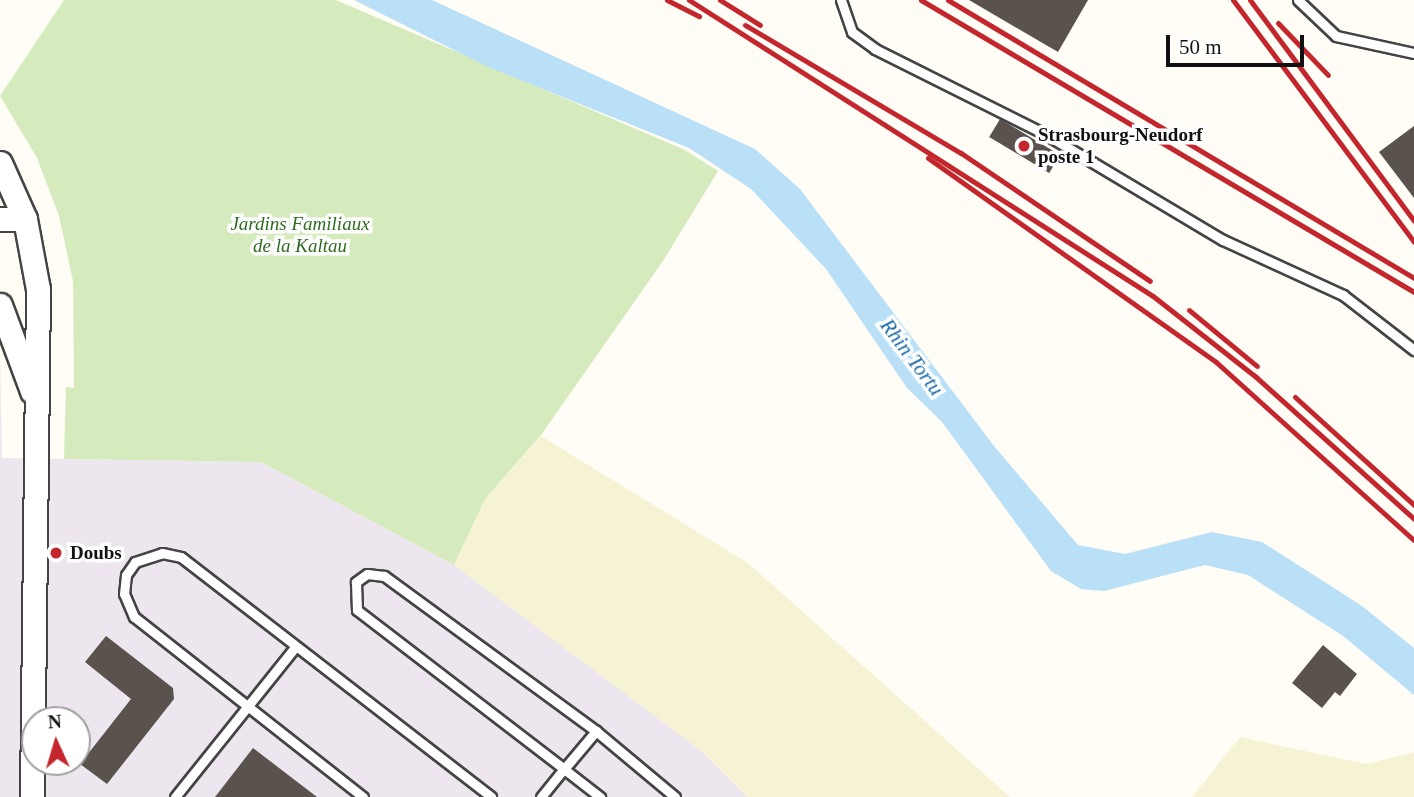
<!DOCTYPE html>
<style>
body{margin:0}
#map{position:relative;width:1414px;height:797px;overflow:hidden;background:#fffdf5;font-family:"Times New Roman",serif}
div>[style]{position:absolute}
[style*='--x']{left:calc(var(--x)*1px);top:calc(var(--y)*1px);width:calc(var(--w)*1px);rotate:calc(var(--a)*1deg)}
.industrial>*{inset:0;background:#eee6ef}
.farmland>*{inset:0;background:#f6f3d4}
.green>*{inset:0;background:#d5ebbd}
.water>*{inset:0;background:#b9e0f7}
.building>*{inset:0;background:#5a524d;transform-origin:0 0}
.roads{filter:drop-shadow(2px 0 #444) drop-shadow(-2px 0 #444) drop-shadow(0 2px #444) drop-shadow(0 -2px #444)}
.service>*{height:9px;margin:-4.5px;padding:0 4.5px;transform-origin:4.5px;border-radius:4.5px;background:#fff}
.tertiary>*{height:23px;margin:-11.5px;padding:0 11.5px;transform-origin:11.5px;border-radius:11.5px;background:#fff}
.rail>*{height:5px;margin:-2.5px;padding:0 2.5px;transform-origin:2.5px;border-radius:2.5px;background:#c4262e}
.dots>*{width:19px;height:19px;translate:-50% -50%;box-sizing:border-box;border:4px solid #fff;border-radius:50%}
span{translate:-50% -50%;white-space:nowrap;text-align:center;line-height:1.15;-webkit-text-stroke:7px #fff;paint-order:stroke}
.poi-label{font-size:19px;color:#111;font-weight:700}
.left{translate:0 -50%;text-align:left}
.park-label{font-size:19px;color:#2f6b1f;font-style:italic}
.water-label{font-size:21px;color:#1768a6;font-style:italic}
.north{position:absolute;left:21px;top:706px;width:70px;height:70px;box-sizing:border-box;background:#fff;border:2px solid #a0a0a0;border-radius:50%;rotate:356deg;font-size:19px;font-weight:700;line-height:28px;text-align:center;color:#111}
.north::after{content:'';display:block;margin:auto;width:24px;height:32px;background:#c4262e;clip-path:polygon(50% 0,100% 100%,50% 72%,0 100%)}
.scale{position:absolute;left:1166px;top:35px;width:138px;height:32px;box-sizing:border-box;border:4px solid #111;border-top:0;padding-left:9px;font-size:21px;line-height:24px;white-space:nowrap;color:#111;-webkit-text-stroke:5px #fff;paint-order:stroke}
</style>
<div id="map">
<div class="industrial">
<i style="clip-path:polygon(evenodd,0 354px,2px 458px,261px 462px,454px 565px,703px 752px,748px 797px,0 797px,0 354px,35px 720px,77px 720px,77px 762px,35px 762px,35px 720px)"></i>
</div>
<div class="farmland">
<i style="clip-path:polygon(541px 436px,748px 563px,1010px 797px,748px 797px,703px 752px,454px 565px,485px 499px)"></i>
<i style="clip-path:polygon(1240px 737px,1366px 764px,1414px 752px,1414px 797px,1192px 797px)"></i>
</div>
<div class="green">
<i style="clip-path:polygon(64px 0,336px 0,685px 150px,718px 171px,663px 261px,541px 435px,485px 499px,454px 565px,261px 462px,64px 459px,66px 387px,74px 388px,73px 281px,59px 216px,37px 158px,0 96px)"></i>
</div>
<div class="water">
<i style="clip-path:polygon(354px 0,432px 0,755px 149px,800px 189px,994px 446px,1078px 545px,1125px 554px,1212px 532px,1262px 542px,1362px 606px,1414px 648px,1414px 695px,1343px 636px,1248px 575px,1205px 565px,1104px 591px,1081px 589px,1051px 571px,942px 422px,907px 388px,826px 269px,751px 189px,689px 148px,488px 67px)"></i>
</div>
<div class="building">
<i style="clip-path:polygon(969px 0,1088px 0,1058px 52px)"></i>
<i style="left:1000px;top:119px;width:70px;height:21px;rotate:31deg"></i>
<i style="clip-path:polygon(1414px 126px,1414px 198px,1379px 152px)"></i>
<i style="clip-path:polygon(106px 636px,173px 688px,174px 699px,107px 784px,80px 764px,131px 699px,85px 662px)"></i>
<i style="clip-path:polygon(1323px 645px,1357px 674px,1340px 696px,1335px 692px,1322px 708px,1292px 683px)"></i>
<i style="clip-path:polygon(253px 748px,317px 797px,215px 797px)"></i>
</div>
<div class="roads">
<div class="service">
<i style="--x:841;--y:0;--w:34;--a:71"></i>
<i style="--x:852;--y:32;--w:29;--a:36"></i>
<i style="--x:875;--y:49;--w:190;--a:26.6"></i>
<i style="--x:1045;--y:134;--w:207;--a:30.8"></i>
<i style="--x:1223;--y:240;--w:132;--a:24.6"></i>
<i style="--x:1343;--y:295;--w:90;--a:37.8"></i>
<i style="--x:1298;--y:0;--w:52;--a:43.5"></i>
<i style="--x:1336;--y:36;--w:80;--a:12.3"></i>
<i style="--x:596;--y:731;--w:103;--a:39.9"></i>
<i style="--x:175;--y:797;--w:193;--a:-51.3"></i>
<i style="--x:363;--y:797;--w:291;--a:-141.8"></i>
<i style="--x:134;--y:617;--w:25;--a:-113"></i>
<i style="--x:124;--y:594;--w:19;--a:-84"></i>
<i style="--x:126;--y:575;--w:16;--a:-55"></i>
<i style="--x:135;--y:562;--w:28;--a:-18"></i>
<i style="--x:162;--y:553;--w:19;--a:12"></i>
<i style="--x:181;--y:557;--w:392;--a:37.7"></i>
<i style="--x:541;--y:797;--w:36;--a:-51"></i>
<i style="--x:564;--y:769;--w:50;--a:-49.9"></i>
<i style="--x:596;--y:731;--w:263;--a:-143.8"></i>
<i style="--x:384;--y:576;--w:17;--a:-173"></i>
<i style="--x:367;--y:574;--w:14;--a:144"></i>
<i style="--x:356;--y:582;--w:28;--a:88"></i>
<i style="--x:357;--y:610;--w:261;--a:37.5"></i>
<i style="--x:564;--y:769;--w:46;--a:37.9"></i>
</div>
<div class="tertiary">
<i style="--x:0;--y:163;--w:61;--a:65.9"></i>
<i style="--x:25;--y:219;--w:71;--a:79.5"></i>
<i style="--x:38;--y:289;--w:508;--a:90.68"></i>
<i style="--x:0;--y:219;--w:25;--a:0"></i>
<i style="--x:0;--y:305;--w:92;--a:69.6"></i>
</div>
</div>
<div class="rail">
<i style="--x:667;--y:0;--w:36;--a:27"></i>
<i style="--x:689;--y:0;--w:550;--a:32.54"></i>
<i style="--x:1153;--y:296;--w:131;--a:38.2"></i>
<i style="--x:1256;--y:377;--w:212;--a:41.9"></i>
<i style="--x:720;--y:0;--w:47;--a:32"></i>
<i style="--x:921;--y:0;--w:573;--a:30.64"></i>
<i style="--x:948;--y:0;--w:543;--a:30.82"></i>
<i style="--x:1233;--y:0;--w:302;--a:53.2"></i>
<i style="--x:1250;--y:0;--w:275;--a:53.4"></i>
<i style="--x:1278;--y:23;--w:72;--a:46.1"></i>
<i style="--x:745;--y:25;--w:251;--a:30.7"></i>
<i style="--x:961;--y:153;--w:228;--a:34.1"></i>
<i style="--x:928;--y:158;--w:353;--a:35.3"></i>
<i style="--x:1216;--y:362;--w:266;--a:42"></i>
<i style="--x:1189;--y:310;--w:88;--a:39.5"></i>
<i style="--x:1295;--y:397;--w:161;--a:42.2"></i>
</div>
<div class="dots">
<i style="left:1024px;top:146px;background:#c4262e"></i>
<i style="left:56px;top:553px;background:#c4262e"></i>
</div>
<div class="poi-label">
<span class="left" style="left:1038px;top:146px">Strasbourg-Neudorf<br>poste 1</span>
<span class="left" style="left:70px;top:553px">Doubs</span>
</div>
<div class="park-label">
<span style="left:300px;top:235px">Jardins Familiaux<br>de la Kaltau</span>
</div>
<div class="water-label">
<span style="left:912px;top:357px;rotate:53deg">Rhin Tortu</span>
</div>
<div class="north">N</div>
<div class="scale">50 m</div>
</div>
